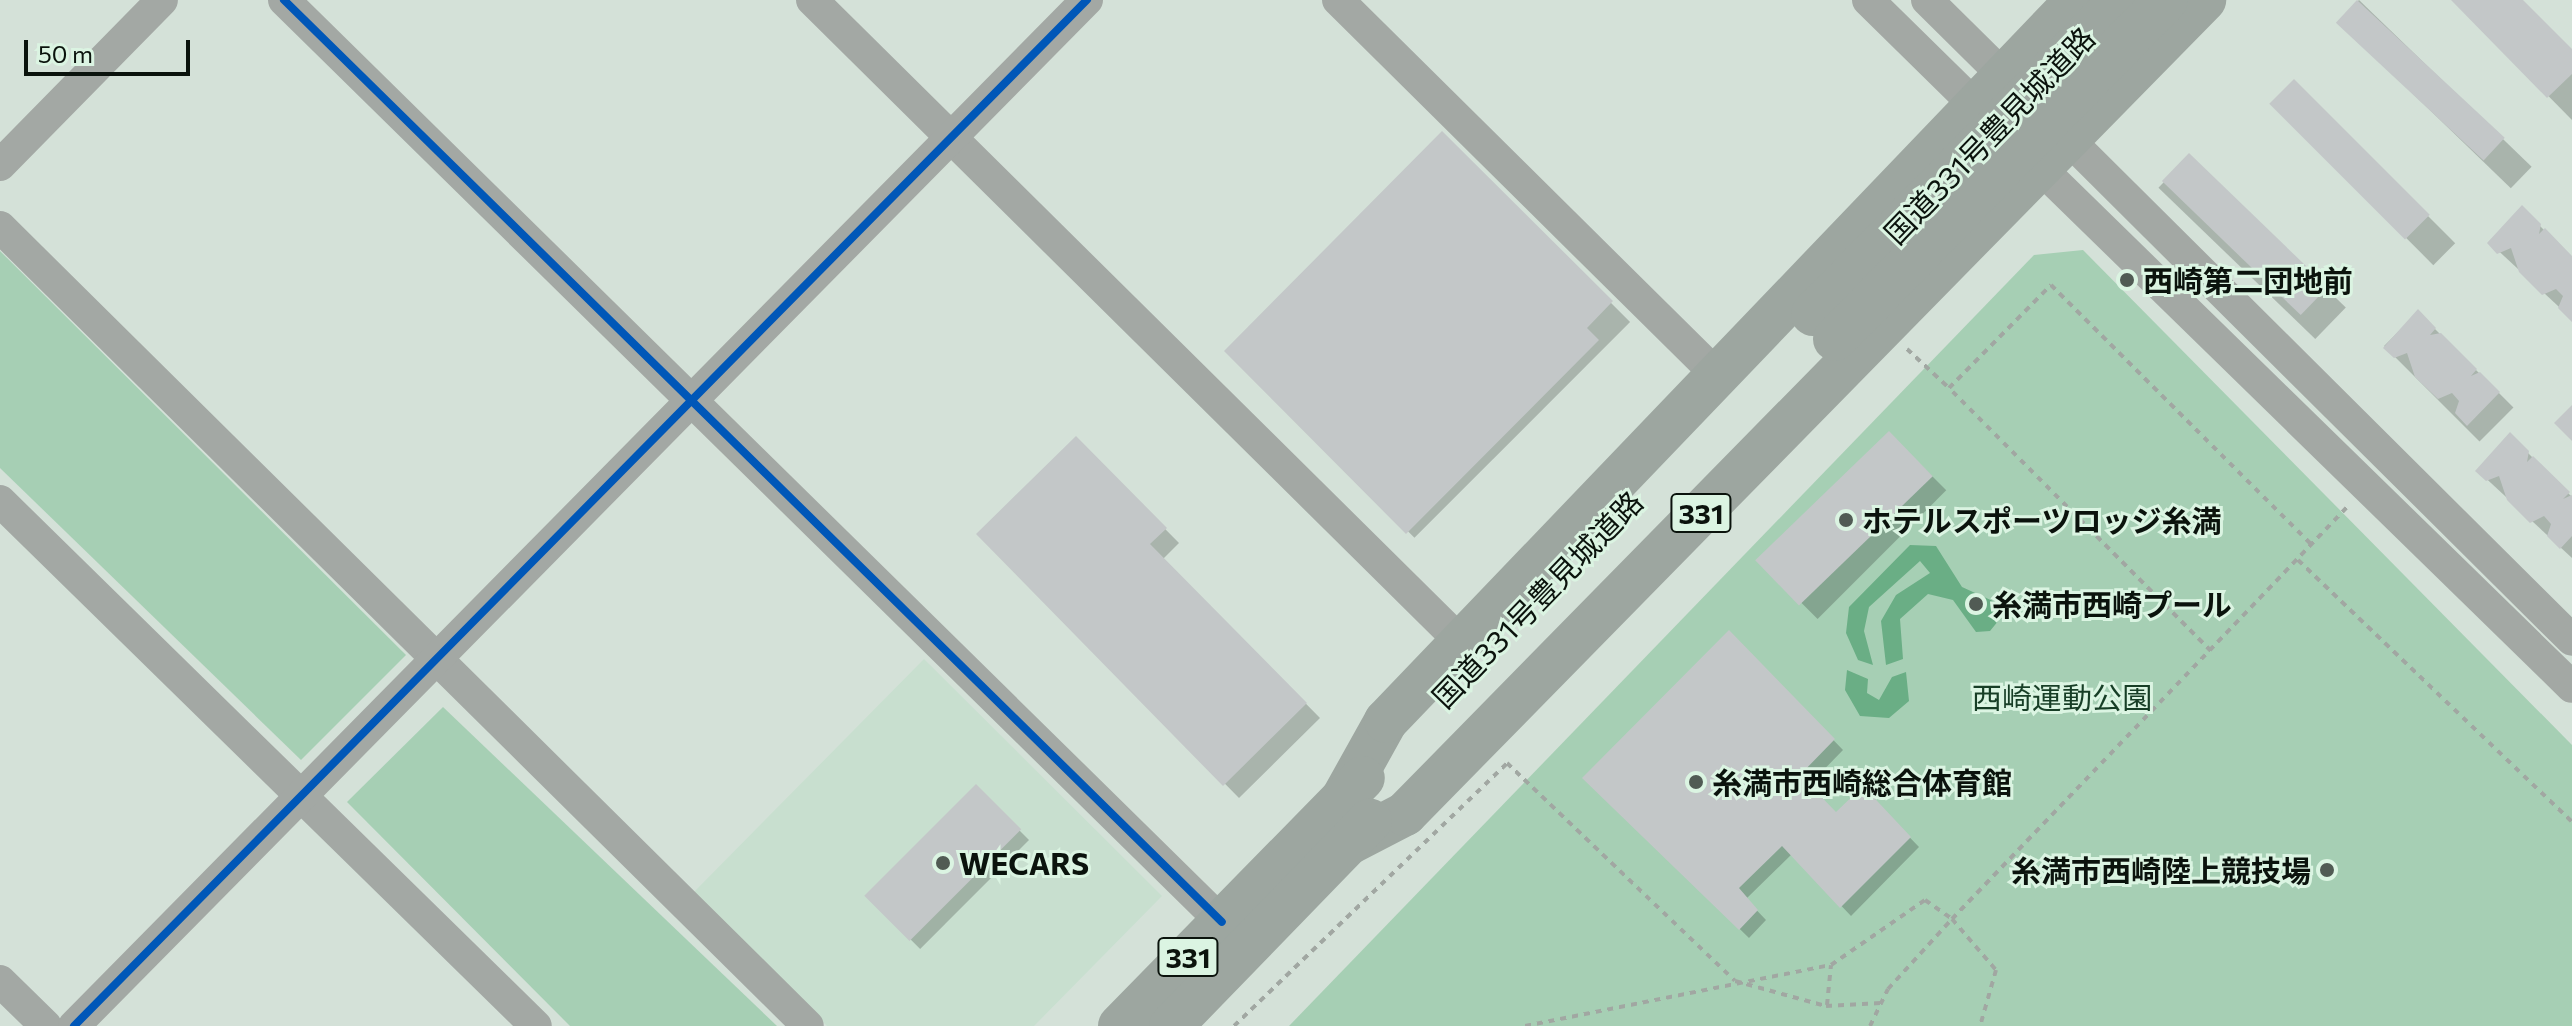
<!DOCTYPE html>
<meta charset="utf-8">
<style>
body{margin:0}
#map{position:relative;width:2572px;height:1026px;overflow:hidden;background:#d4e1d8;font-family:Commissioner,"Noto Sans JP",sans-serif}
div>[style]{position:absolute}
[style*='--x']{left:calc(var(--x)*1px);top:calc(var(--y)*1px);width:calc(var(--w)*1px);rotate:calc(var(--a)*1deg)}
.built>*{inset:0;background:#c8dfcf}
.green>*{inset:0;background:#a6cfb4}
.water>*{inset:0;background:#6aae85}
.shadow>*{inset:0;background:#0003;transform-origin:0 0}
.building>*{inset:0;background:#c3c7c8;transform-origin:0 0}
.path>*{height:4px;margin-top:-2px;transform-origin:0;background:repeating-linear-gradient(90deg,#a1a7a2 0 6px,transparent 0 12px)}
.minor>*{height:32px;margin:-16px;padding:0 16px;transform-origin:16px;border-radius:16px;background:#a3a8a4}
.highway>*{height:44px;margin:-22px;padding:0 22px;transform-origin:22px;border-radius:22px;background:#9da6a0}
.highway-bridge>*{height:44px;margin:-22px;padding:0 22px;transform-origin:22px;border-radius:22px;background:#9da6a0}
.cycleway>*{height:8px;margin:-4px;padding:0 4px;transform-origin:4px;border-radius:4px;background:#0057b8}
.dots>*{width:22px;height:22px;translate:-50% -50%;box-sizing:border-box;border:4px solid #dbf4e2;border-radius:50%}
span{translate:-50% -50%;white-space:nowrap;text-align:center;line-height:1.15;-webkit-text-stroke:6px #dbf4e2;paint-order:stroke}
.shield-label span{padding:2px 6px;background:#dbf4e2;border:2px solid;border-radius:6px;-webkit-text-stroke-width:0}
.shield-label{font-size:28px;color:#0b130d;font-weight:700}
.street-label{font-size:30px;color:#0b130d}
.poi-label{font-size:30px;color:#0b130d;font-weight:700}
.left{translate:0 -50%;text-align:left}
.right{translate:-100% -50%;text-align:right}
.park-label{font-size:30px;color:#173e26}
.scale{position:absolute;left:24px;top:40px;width:166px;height:36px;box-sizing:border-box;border:4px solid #0b130d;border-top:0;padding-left:10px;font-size:24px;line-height:28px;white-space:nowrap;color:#0b130d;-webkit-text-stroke:6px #dbf4e2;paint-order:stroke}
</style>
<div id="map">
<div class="built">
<i style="clip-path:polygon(924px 659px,1162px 896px,1034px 1026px,827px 1026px,693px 893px)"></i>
</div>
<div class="green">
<i style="clip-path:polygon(2083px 250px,2572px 745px,2572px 1026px,1289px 1026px,2034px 255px)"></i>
<i style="clip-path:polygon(0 251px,406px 655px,301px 760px,0 468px)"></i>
<i style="clip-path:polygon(443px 707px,777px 1026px,570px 1026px,347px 802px)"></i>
</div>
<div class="water">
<i style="clip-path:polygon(1910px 545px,1936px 546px,1962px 587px,1995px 602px,1999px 620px,1990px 631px,1976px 632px,1953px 600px,1928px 594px,1900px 619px,1903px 659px,1886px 665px,1881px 621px,1896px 595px,1930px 573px,1920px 561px,1869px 607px,1864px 631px,1873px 665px,1858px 660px,1846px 633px,1849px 607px)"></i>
<i style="clip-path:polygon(1847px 670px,1868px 679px,1867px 693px,1879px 700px,1892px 677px,1906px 672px,1909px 701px,1889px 718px,1860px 716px,1845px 690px)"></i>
</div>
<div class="shadow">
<i style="left:2359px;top:0;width:240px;height:30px;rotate:44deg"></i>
<i style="clip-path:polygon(2454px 0,2521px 0,2572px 52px,2572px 120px)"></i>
<i style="left:2294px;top:82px;width:228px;height:31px;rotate:45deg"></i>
<i style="left:1442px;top:134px;width:266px;height:305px;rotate:45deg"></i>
<i style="left:2189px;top:156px;width:218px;height:44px;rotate:44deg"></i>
<i style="clip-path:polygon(2522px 208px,2572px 258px,2572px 319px,2490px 243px)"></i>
<i style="left:2418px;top:312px;width:135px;height:48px;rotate:45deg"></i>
<i style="left:1889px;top:433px;width:81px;height:182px;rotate:45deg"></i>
<i style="clip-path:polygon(2510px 435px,2572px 497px,2572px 558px,2478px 471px)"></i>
<i style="clip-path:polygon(1076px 439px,1179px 543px,1163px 559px,1320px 718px,1239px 798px,979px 534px)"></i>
<i style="clip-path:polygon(1729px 632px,1843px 750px,1808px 786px,1836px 814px,1862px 788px,1919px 847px,1851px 916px,1792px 854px,1746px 899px,1766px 920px,1749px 938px,1585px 778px)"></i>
<i style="left:976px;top:787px;width:75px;height:154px;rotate:45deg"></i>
</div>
<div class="building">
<i style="left:2357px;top:0;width:202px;height:31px;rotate:43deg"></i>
<i style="clip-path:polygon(2451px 0,2523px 0,2572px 49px,2572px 74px,2547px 98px)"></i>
<i style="left:2294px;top:79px;width:192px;height:35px;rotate:45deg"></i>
<i style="clip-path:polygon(1442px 131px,1613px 301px,1587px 328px,1599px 340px,1406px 534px,1224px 351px)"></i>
<i style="left:2189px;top:153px;width:193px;height:39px;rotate:44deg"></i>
<i style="clip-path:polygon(2522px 205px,2541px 224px,2539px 234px,2545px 228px,2572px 256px,2572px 322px,2558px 308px,2563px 296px,2556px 289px,2542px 295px,2519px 272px,2511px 248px,2497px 254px,2487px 243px)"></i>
<i style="clip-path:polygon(2418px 309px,2436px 328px,2430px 335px,2441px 333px,2477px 369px,2471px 376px,2480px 372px,2500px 392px,2467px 426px,2455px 413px,2459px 401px,2452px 393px,2438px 399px,2415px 377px,2407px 353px,2394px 358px,2383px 348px)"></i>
<i style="clip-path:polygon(2572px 405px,2572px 441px,2554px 423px)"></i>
<i style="left:1889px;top:431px;width:63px;height:186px;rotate:46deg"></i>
<i style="clip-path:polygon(2510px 432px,2529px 451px,2527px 462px,2533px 456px,2570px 492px,2563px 499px,2572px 495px,2572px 536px,2560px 549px,2547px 536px,2551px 524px,2544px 516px,2530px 523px,2507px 500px,2499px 476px,2486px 481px,2475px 471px)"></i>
<i style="clip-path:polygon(1076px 436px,1167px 528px,1150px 544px,1307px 703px,1223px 786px,976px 534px)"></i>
<i style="clip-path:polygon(1729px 630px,1835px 739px,1800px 775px,1836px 812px,1863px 786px,1911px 837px,1840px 908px,1782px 846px,1739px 888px,1758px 910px,1739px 930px,1582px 778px)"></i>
<i style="left:976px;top:784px;width:64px;height:158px;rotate:45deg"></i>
</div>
<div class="path">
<i style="--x:1907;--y:349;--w:57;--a:42.9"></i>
<i style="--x:2298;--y:560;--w:379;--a:43.7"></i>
<i style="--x:2211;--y:651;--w:371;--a:-134.9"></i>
<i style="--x:1949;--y:388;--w:145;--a:-45.3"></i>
<i style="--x:2051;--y:285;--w:368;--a:44.9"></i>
<i style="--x:1827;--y:1005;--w:40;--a:-84.3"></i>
<i style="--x:1831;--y:965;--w:114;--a:-34.7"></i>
<i style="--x:1925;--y:900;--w:33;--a:35"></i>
<i style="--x:1952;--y:919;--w:67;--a:49.2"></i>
<i style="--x:1996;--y:970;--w:58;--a:105.9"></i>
<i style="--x:1234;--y:1026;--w:379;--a:-43.9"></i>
<i style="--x:1507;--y:763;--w:315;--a:43.7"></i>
<i style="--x:1735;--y:981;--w:94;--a:15.4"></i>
<i style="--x:1826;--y:1006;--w:55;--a:-3.1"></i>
<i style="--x:1525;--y:1026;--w:312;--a:-11.3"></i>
<i style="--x:1870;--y:1026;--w:41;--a:-64.1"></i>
<i style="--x:1888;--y:989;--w:95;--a:-47.6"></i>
<i style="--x:1952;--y:919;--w:575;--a:-46.2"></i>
</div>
<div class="minor">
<i style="--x:284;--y:0;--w:1315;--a:44.51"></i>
<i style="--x:812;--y:0;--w:913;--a:44.69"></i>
<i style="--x:1338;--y:0;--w:537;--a:44.7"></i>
<i style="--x:1868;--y:0;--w:173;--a:44.5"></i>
<i style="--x:1927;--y:0;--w:129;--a:44.7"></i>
<i style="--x:2052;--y:123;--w:733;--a:44.83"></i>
<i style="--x:2025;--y:153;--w:764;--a:44.31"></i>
<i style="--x:0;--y:165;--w:231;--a:-45.5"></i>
<i style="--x:0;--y:227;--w:1136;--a:44.68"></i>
<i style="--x:0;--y:501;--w:750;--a:44.41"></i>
<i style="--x:0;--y:981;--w:64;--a:44.4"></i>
<i style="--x:74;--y:1026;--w:1442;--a:-45.37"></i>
</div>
<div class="highway">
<i style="--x:1342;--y:800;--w:90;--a:-60.9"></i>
<i style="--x:1386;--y:721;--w:999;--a:-46.22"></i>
<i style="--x:1349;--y:843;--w:63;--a:-27.4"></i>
<i style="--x:1405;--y:814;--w:1141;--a:-45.53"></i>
<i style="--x:1120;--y:1026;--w:347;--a:-45.6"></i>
<i style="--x:1171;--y:1026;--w:286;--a:-45.9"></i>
</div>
<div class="highway-bridge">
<i style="--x:1813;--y:314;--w:439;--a:-45.6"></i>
<i style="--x:1835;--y:339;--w:474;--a:-45.7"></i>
</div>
<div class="cycleway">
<i style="--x:284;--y:0;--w:1315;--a:44.51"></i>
<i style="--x:74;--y:1026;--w:1442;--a:-45.37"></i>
</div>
<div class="dots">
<i style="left:2127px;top:280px;background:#515b54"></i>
<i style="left:1846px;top:520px;background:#515b54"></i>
<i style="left:1976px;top:604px;background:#515b54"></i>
<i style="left:1696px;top:782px;background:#515b54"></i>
<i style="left:943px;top:863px;background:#515b54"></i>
<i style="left:2327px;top:870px;background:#515b54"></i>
</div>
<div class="shield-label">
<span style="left:1701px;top:513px">331</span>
<span style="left:1188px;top:957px">331</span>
</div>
<div class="street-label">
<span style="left:1989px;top:135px;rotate:-46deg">国道331号豊見城道路</span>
<span style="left:1537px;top:599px;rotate:-46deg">国道331号豊見城道路</span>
</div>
<div class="poi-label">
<span class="left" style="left:2143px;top:280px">西崎第二団地前</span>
<span class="left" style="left:1862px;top:520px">ホテルスポーツロッジ糸満</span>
<span class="left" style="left:1992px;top:604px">糸満市西崎プール</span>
<span class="left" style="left:1712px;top:782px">糸満市西崎総合体育館</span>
<span class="left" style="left:959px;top:863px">WECARS</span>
<span class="right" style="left:2311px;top:870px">糸満市西崎陸上競技場</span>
</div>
<div class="park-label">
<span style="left:2062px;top:697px">西崎運動公園</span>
</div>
<div class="scale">50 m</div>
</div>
